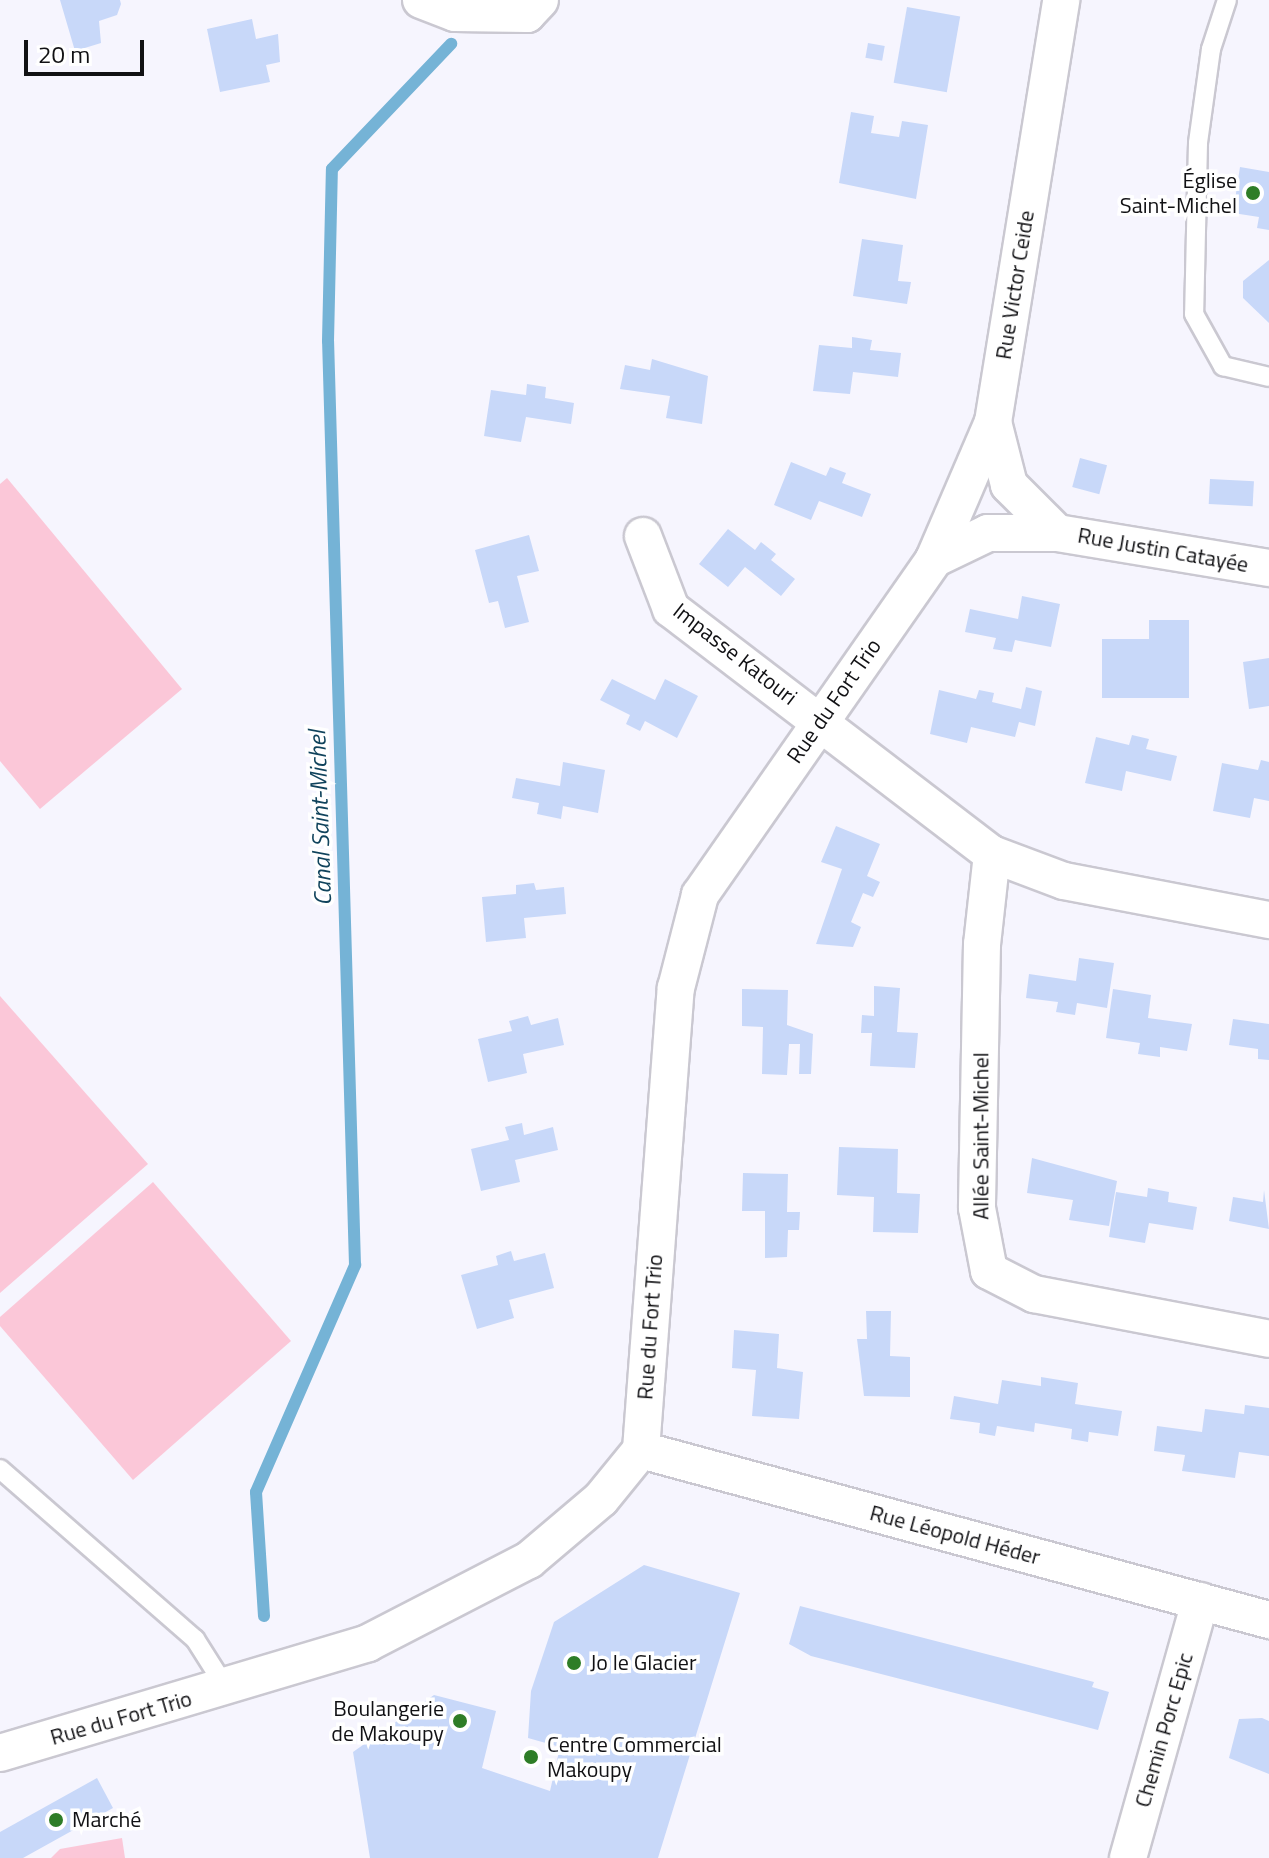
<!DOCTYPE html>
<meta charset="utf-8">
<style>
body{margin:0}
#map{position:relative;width:1269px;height:1858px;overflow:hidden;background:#f6f5fe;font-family:"Titillium Web",sans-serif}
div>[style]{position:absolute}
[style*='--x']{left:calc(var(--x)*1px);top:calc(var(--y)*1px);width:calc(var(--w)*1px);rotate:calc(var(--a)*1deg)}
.green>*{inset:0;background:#fbc7d8}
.stream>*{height:12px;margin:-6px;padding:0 6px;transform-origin:6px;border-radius:6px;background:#75b3d6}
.building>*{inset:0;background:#c8d8f9;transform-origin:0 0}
.roads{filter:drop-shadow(2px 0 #cac8d1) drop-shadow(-2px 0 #cac8d1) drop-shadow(0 2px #cac8d1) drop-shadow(0 -2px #cac8d1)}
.lane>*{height:18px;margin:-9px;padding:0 9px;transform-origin:9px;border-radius:9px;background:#fff}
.street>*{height:36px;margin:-18px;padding:0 18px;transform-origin:18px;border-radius:18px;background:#fff}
.dots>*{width:22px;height:22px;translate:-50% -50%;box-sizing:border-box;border:4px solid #fff;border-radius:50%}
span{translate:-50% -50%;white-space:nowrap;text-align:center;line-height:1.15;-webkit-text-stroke:7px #fff;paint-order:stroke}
.poi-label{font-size:22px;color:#111114}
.right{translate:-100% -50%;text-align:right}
.left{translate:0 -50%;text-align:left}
.street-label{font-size:22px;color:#111114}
.water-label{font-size:24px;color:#10435c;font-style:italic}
.scale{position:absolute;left:24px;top:40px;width:120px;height:36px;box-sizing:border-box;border:4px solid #111114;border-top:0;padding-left:10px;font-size:24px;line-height:28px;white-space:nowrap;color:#111114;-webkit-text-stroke:6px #fff;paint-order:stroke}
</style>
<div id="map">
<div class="green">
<i style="clip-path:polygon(7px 478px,182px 689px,40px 809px,0 761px,0 484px)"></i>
<i style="clip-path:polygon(0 996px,148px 1164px,0 1293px)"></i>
<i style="clip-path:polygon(153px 1182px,291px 1341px,133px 1480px,0 1326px,0 1317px)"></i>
<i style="clip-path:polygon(122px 1838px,125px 1858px,51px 1858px,60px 1849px)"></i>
</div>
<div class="stream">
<i style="--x:264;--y:1616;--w:124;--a:-93.7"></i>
<i style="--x:256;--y:1492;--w:248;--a:-66.4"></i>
<i style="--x:355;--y:1265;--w:924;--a:-91.67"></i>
<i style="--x:328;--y:341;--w:172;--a:-88.7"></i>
<i style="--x:332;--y:169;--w:173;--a:-46.4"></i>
</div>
<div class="building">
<i style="clip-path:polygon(60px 0,120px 0,121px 4px,117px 15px,99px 21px,101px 43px,75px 51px)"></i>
<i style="left:907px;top:7px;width:54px;height:77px;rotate:10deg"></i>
<i style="clip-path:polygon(252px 19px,256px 39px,278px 34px,280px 62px,266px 65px,270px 82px,220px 92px,207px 29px)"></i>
<i style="left:868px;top:43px;width:17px;height:15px;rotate:10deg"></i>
<i style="clip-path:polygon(851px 112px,874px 116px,871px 133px,899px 137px,902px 121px,928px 125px,916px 199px,839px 183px)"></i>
<i style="clip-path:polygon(1240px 167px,1269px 172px,1269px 230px,1257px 228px,1259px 217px,1233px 213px)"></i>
<i style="clip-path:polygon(862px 239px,903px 245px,898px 281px,911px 282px,907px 304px,853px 296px)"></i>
<i style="clip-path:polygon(1269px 260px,1269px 323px,1243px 298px,1243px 281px)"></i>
<i style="clip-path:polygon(852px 337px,872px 340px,870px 350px,901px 353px,898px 377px,853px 372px,850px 394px,813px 391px,819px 345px,852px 348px)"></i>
<i style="clip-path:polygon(652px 359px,708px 376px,702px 424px,666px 418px,670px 396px,620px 389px,625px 365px,650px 370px)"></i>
<i style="clip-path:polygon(527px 384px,546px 387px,545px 398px,574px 403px,571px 424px,526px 417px,521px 442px,484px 436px,491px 390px,526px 395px)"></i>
<i style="left:1080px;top:458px;width:28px;height:30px;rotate:15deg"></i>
<i style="clip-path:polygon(791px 462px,826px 476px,830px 467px,846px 473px,842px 483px,871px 494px,862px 517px,819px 501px,811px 520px,774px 505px)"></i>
<i style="left:1210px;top:479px;width:44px;height:25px;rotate:3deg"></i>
<i style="clip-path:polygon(728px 529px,755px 550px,761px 542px,776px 554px,771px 560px,795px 579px,781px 596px,745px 567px,728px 587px,699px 564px)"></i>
<i style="clip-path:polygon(529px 535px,539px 571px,517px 576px,529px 622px,505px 628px,498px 601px,489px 603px,475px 550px)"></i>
<i style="clip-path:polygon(1022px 596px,1060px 604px,1051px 647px,1015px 640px,1012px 652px,993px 649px,996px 638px,965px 632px,970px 609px,1018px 619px)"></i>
<i style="clip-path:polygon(1149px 620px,1189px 620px,1189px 698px,1102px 698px,1102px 639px,1149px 639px)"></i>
<i style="clip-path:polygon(1269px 658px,1269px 706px,1249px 709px,1243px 662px)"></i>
<i style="clip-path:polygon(612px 679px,655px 700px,665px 679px,698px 696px,677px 738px,645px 721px,640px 731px,626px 724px,630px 715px,600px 700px)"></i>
<i style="clip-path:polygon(1026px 687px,1042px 691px,1035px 726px,1019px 722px,1015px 737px,971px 727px,967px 743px,930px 734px,939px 690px,976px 699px,979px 690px,994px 693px,992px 702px,1021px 709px)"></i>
<i style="clip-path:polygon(1132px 735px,1149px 739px,1146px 749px,1177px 756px,1171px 781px,1126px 771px,1122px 791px,1085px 783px,1096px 737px,1129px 745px)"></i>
<i style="clip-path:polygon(1261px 760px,1269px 762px,1269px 801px,1254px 798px,1250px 818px,1213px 811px,1222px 763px,1258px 770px)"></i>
<i style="clip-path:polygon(563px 762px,605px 770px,598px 813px,563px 806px,561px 819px,537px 814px,539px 803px,512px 798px,516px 778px,560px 786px)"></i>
<i style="clip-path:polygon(836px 826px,880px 844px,867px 876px,880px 882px,873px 897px,863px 893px,851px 922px,861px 927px,853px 947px,816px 944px,842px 869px,821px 862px)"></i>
<i style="clip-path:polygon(534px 883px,536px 890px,564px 887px,566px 914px,524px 918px,526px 938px,486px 942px,482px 897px,516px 894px,516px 885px)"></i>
<i style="clip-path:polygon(1079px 958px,1114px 963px,1107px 1008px,1077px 1003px,1075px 1015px,1056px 1012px,1058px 1002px,1026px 998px,1029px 974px,1076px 981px)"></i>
<i style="clip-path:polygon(874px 986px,900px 988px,897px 1032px,918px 1033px,915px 1068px,870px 1066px,872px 1033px,861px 1033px,862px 1015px,874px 1016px)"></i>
<i style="clip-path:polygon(742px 989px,788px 990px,787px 1025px,813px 1034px,811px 1074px,799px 1074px,800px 1044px,789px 1044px,787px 1075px,762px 1074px,763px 1027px,742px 1026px)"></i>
<i style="clip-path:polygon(1113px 989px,1151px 995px,1148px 1018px,1192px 1024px,1187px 1051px,1160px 1047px,1160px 1057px,1138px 1054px,1140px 1043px,1106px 1038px)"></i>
<i style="clip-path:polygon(528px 1016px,531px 1025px,558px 1018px,564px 1045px,523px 1054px,527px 1073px,488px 1082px,478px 1039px,512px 1031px,509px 1021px)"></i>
<i style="clip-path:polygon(1233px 1019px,1269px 1024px,1269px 1060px,1258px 1059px,1258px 1049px,1229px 1045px)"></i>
<i style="clip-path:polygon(522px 1123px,524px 1135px,553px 1127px,558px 1150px,515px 1160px,520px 1182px,481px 1191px,471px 1149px,509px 1140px,505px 1127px)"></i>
<i style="clip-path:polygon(839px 1147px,898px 1149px,897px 1193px,920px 1194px,918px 1233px,873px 1232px,874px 1197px,837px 1195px)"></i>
<i style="clip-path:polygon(1032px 1158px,1117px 1181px,1109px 1226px,1069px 1220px,1073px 1200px,1027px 1193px)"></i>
<i style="clip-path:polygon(743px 1173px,788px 1174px,787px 1212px,800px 1212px,799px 1230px,788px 1230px,787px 1257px,765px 1258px,765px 1211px,742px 1211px)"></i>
<i style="clip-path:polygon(1148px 1188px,1169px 1192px,1168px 1202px,1197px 1207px,1193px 1230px,1149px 1223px,1145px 1243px,1109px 1237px,1116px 1192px,1147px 1197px)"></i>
<i style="clip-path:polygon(1264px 1190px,1269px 1229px,1229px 1221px,1233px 1197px,1263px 1202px)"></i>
<i style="clip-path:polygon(511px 1251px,514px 1261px,545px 1253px,554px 1288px,509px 1300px,514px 1318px,477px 1329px,461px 1275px,498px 1265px,496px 1256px)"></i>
<i style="clip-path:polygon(866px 1311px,891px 1311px,890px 1356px,910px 1357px,910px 1397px,864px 1396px,857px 1339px,867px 1339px)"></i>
<i style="clip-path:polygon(734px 1330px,779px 1334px,777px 1368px,803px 1372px,799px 1419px,752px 1416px,756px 1370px,732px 1368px)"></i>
<i style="clip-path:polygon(1041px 1377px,1078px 1383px,1075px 1404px,1122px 1411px,1118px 1436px,1089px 1432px,1088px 1442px,1071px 1439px,1072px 1429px,1035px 1423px,1034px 1432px,997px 1426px,995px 1436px,979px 1433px,980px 1423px,950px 1419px,954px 1396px,998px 1404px,1002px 1380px,1041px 1386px)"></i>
<i style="clip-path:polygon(1245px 1405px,1269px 1408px,1269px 1456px,1239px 1452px,1235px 1478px,1182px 1471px,1185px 1455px,1154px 1451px,1157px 1426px,1202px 1432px,1205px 1409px,1244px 1414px)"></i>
<i style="clip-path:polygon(644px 1565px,740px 1593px,658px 1858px,370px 1858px,353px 1752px,434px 1695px,496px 1711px,482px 1768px,550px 1791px,560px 1747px,528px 1738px,531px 1691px,554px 1622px)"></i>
<i style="clip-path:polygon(800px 1606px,1094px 1682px,1092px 1687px,1109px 1692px,1098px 1730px,811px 1656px,789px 1644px)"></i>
<i style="clip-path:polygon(1262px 1718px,1269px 1721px,1269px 1774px,1229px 1758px,1239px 1719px)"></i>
<i style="clip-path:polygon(97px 1778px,113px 1808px,23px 1858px,0 1858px,0 1832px)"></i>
</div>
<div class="roads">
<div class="lane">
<i style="--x:1227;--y:0;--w:52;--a:108.1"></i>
<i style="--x:1211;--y:49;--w:95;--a:97.9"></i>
<i style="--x:1198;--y:143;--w:171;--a:91.3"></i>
<i style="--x:1194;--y:314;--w:60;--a:60.9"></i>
<i style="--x:1223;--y:366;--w:47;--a:13.4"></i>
<i style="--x:0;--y:1469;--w:259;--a:41.1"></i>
<i style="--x:195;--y:1639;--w:58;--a:57.7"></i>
</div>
<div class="street">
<i style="--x:421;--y:0;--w:36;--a:21"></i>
<i style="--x:455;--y:13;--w:72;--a:0.8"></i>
<i style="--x:527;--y:14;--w:19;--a:-47"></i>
<i style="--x:993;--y:422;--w:65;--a:75.7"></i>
<i style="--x:1009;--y:485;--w:68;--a:45"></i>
<i style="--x:643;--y:536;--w:78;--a:69"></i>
<i style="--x:671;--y:609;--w:404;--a:37.4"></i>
<i style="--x:992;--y:854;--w:77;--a:20.6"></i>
<i style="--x:1064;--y:881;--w:209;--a:10.8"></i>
<i style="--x:934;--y:559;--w:60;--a:-25.7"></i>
<i style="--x:988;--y:533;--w:69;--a:0"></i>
<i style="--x:1057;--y:533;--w:215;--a:9.4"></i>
<i style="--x:992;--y:854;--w:91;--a:96.3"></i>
<i style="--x:982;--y:944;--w:264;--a:91.1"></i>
<i style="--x:977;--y:1208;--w:64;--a:79.2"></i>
<i style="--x:989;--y:1271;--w:51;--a:27.1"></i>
<i style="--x:1034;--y:1294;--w:239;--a:10.8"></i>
<i style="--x:641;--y:1450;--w:651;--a:15.15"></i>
<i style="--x:0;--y:1753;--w:384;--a:-16.6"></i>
<i style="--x:368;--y:1643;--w:181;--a:-27.3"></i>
<i style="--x:529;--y:1560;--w:94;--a:-40.3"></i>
<i style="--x:601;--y:1499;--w:63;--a:-50.8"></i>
<i style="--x:641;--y:1450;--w:463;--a:-85.7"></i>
<i style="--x:676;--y:988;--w:96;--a:-75.5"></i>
<i style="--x:700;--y:895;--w:409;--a:-55.1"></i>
<i style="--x:934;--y:559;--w:149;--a:-66.7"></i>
<i style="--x:993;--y:422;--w:427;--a:-80.8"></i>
<i style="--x:1128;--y:1858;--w:267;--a:-74.3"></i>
</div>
</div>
<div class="dots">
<i style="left:1253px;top:193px;background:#2e7d27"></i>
<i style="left:574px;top:1663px;background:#2e7d27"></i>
<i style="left:460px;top:1721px;background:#2e7d27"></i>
<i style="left:531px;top:1757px;background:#2e7d27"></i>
<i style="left:56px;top:1820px;background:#2e7d27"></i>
</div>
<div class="poi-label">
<span class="right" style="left:1237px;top:193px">Église<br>Saint-Michel</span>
<span class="left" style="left:590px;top:1663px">Jo le Glacier</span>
<span class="right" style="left:444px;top:1721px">Boulangerie<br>de Makoupy</span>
<span class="left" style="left:547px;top:1757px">Centre Commercial<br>Makoupy</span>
<span class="left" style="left:72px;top:1820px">Marché</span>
</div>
<div class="street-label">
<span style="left:1015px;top:285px;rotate:-81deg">Rue Victor Ceide</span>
<span style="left:1163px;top:550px;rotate:10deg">Rue Justin Catayée</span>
<span style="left:735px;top:654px;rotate:38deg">Impasse Katouri</span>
<span style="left:834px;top:701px;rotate:-55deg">Rue du Fort Trio</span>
<span style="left:981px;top:1136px;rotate:-90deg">Allée Saint-Michel</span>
<span style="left:650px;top:1327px;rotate:-86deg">Rue du Fort Trio</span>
<span style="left:955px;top:1535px;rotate:15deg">Rue Léopold Héder</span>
<span style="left:121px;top:1718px;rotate:-16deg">Rue du Fort Trio</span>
<span style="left:1164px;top:1730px;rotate:-74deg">Chemin Porc Epic</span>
</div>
<div class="water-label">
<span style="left:320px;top:818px;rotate:-92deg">Canal Saint-Michel</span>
</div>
<div class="scale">20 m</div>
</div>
